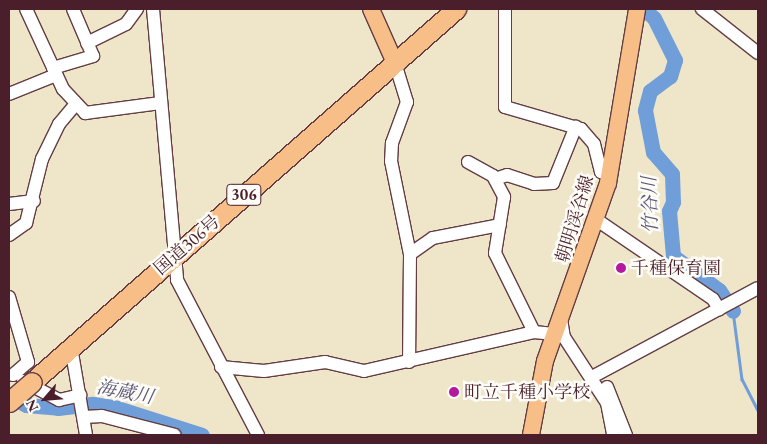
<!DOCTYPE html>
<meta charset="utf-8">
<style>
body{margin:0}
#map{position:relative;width:767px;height:444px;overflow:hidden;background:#efe6ca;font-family:"EB Garamond","Noto Serif JP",serif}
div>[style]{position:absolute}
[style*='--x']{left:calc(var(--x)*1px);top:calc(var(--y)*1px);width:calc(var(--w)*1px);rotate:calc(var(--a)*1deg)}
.stream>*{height:2.5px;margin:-1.25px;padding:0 1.25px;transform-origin:1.25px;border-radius:1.25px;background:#709ed8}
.river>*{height:15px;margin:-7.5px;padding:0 7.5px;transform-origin:7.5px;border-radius:7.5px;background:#709ed8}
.roads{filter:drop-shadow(1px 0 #633d43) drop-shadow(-1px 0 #633d43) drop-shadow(0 1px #633d43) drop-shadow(0 -1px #633d43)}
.minor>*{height:12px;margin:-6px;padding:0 6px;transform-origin:6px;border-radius:6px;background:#fff}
.major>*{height:16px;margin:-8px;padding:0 8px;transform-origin:8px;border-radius:8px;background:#f7be88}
.highway>*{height:19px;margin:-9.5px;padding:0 9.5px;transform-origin:9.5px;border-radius:9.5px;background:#f7be88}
.bridges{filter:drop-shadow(1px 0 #633d43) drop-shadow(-1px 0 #633d43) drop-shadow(0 1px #633d43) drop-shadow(0 -1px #633d43)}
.highway-bridge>*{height:19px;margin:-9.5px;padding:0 9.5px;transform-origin:9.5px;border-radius:9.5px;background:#f7be88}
.dots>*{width:14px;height:14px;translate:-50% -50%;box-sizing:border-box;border:2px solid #fdfcf7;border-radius:50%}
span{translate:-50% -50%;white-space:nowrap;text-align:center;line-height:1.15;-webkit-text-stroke:5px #fdfcf7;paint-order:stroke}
.shield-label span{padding:1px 4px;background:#fdfcf7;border:1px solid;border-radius:4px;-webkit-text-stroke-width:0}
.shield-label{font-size:16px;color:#4a1f2b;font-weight:700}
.street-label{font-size:18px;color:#4a1f2b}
.poi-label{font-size:18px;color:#4a1f2b}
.left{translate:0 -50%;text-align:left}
.water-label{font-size:19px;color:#5b5879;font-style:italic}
.frame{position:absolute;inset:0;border:10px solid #4a1f2b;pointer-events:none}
.north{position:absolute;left:20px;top:374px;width:50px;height:50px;-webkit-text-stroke:4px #fdfcf7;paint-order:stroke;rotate:243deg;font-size:14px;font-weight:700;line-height:20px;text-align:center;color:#4a1f2b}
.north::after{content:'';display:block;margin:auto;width:18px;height:22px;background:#4a1f2b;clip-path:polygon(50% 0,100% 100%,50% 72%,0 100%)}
</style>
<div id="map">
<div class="stream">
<i style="--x:733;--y:311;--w:69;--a:82.5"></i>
<i style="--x:742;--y:379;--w:35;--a:63"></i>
</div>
<div class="river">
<i style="--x:644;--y:9;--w:13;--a:42"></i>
<i style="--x:654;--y:18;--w:47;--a:63.4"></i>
<i style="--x:675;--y:60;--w:17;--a:107"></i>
<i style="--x:670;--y:76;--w:25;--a:143"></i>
<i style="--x:650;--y:91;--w:20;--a:105"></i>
<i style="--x:645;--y:110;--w:43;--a:79.2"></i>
<i style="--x:653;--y:152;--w:29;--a:49"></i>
<i style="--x:672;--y:174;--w:28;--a:88"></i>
<i style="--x:673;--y:202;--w:10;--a:114"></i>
<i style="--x:669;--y:211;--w:45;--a:84.9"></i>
<i style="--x:673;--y:256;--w:57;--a:36.5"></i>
<i style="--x:719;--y:290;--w:25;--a:56"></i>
<i style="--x:9;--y:396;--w:19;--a:28"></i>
<i style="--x:26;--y:405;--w:32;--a:5"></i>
<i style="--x:58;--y:408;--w:35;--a:-7"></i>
<i style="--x:93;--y:404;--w:24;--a:9"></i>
<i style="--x:117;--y:408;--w:89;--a:17.6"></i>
</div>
<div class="roads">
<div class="minor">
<i style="--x:26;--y:9;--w:88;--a:65.2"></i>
<i style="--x:63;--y:89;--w:33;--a:47"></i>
<i style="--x:85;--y:113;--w:76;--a:-7.6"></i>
<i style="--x:153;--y:9;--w:272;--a:84.9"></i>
<i style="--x:177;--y:280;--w:175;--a:62.4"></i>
<i style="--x:505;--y:9;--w:98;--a:90"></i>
<i style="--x:505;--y:107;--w:79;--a:16.1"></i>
<i style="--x:581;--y:129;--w:20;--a:49"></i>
<i style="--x:594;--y:144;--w:29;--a:76"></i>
<i style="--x:601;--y:172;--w:8;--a:14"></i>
<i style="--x:702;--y:9;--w:71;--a:38.2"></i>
<i style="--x:87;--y:43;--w:43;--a:-26"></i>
<i style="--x:126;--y:24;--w:19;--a:-54"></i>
<i style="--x:395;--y:63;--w:41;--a:72.9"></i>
<i style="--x:407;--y:102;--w:44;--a:110.1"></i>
<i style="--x:392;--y:143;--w:18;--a:93"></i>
<i style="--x:391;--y:161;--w:95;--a:78.5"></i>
<i style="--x:410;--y:254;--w:108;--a:90.5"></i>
<i style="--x:53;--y:68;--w:42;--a:-16.7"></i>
<i style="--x:93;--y:56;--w:51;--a:-113.1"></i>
<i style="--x:9;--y:94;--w:51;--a:-22"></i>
<i style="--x:468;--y:162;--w:29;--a:29"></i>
<i style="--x:493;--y:176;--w:24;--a:62"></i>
<i style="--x:504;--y:197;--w:57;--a:99.1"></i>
<i style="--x:495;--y:253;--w:88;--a:63.7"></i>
<i style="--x:495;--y:179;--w:13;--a:-18"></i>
<i style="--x:507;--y:175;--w:28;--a:18"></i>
<i style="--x:534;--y:184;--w:19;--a:-3"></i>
<i style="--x:553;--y:183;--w:61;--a:-68"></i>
<i style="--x:9;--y:204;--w:25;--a:-7"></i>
<i style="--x:597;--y:220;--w:140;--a:34.3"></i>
<i style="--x:713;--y:299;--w:12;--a:59"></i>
<i style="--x:9;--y:235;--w:21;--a:-35"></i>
<i style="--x:26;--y:223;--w:66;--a:-76"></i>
<i style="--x:42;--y:159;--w:39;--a:-64"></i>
<i style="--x:59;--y:124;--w:26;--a:-50"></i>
<i style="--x:410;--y:254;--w:28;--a:-35"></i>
<i style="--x:433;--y:238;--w:68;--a:-11"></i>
<i style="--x:9;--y:297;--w:68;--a:73.7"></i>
<i style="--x:28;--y:362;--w:20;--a:139"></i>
<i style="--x:561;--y:319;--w:18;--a:81"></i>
<i style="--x:564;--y:337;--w:79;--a:56.9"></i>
<i style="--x:607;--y:403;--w:33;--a:79"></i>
<i style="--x:71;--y:347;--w:89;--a:80.3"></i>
<i style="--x:221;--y:367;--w:43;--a:5.3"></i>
<i style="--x:264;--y:371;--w:62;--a:-8.4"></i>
<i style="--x:325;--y:362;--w:40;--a:13"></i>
<i style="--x:364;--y:371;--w:174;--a:-12.9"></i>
<i style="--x:534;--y:332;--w:20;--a:6"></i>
<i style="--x:592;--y:377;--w:188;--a:-28.2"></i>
<i style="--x:23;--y:381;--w:41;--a:27.8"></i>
<i style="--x:59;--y:400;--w:22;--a:-13"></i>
<i style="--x:607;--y:387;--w:52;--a:68.4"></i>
<i style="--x:84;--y:417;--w:18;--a:-3"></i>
<i style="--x:102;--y:416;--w:75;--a:14.6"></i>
</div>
<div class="major">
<i style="--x:371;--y:9;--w:59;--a:66"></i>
<i style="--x:531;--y:435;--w:75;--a:-79.3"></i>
<i style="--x:545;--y:361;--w:189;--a:-70.5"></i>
<i style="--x:608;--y:183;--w:176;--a:-80.5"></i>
</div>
<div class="highway">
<i style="--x:32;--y:382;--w:565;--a:-41.34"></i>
</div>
</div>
<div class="bridges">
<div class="highway-bridge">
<i style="--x:9;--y:402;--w:30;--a:-41"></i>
</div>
</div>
<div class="dots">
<i style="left:621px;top:268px;background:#b5179e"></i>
<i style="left:454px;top:392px;background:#b5179e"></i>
</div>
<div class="shield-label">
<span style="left:244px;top:195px">306</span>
</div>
<div class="street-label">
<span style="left:575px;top:219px;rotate:-73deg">朝明渓谷線</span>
<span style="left:187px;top:245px;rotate:-41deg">国道306号</span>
</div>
<div class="poi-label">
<span class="left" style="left:631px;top:268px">千種保育園</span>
<span class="left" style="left:464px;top:392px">町立千種小学校</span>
</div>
<div class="water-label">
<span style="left:650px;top:205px;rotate:-92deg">竹谷川</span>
<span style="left:125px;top:392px;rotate:11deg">海蔵川</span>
</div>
<div class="frame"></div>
<div class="north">N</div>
</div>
